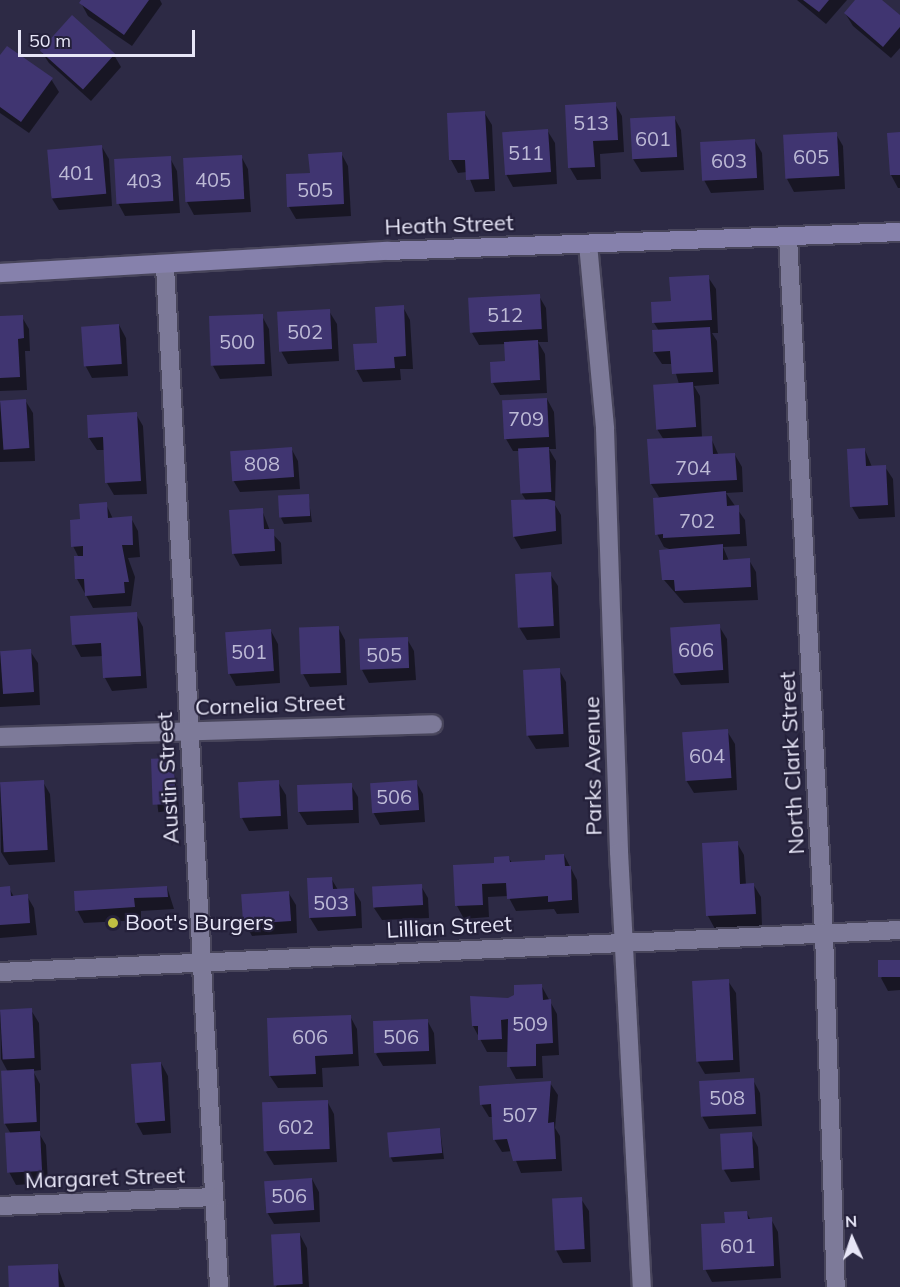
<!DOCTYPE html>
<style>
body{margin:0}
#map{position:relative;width:900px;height:1287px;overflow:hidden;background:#2d2a45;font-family:Mulish,sans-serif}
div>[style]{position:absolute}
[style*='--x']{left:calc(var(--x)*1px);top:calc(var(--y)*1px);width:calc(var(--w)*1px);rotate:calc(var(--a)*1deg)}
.shadow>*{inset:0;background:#0007;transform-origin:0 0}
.building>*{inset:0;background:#403571;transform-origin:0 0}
.roads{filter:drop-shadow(2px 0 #48455b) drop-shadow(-2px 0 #48455b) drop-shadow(0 2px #48455b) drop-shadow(0 -2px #48455b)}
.street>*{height:18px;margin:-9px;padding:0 9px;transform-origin:9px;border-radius:9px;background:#7d7a99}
.secondary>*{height:18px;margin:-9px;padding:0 9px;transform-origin:9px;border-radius:9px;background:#8681ac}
.dots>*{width:16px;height:16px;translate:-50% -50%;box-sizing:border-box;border:3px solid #24203a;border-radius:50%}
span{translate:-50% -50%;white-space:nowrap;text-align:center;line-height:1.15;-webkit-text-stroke:4.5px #24203a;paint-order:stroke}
.number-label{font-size:20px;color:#bdbad6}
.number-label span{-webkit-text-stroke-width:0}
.street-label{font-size:22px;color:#e7e6f7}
.poi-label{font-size:22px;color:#e7e6f7}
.left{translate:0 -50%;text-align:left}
.north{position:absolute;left:822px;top:1209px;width:60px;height:60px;-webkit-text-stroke:4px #24203a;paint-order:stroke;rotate:357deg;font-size:16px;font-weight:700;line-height:24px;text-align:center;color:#e7e6f7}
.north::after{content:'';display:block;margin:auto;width:21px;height:27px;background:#e7e6f7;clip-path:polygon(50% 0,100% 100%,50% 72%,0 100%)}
.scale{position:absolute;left:18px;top:30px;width:177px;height:27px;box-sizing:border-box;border:3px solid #e7e6f7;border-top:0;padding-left:8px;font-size:18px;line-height:21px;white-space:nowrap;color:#e7e6f7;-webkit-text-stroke:4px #24203a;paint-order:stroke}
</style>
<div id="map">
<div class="shadow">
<i style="clip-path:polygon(83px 0,160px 0,162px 4px,132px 46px,88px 16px,81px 3px)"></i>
<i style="clip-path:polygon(797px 0,847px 0,826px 24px)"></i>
<i style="clip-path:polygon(857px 0,880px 0,900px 17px,900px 48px,891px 58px,853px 26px,845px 13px)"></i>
<i style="clip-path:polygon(41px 51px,114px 55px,121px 67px,91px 101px,49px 63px)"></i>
<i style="clip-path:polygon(0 58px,51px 79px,59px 92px,29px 133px,0 113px)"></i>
<i style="clip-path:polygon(615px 104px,622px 116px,624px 152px,600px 154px,601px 179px,577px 180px,570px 168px)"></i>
<i style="clip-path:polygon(484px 112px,492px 125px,495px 191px,475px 192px,467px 172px,458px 173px,451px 160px)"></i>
<i style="clip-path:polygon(674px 117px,681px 130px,684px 170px,641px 172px,633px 159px)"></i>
<i style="clip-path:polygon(547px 130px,555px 143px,557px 184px,513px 187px,506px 174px)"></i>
<i style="clip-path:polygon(836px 134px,843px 146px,845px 189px,794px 192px,787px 179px)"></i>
<i style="clip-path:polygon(900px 134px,900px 188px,898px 188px,891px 175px)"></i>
<i style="clip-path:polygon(755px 141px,762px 153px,764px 190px,711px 193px,704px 180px)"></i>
<i style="clip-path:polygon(102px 147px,109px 159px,112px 206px,59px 210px,51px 197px)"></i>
<i style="clip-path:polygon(341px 153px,348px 166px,351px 216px,296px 219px,289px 207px,311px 175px)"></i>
<i style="clip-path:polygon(241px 156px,248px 169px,251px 212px,194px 215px,187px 202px,184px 159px)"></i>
<i style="clip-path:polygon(170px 158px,177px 171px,180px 213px,125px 216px,118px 203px)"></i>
<i style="clip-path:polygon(708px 277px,716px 289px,718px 333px,712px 333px,717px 341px,719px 384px,694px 386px,700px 396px,702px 438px,711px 438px,719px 456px,735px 455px,742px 467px,743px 492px,726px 493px,745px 520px,747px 546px,723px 547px,729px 561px,749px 560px,756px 572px,758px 600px,684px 603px,664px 580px,672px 550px,664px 547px,657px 534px,655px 499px,659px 497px,651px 484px,649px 441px,664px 440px,657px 429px,679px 384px,673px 364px,662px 364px,654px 352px,659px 331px,654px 323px,653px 303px,672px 302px)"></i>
<i style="clip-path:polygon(539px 296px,546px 308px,548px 342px,538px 342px,545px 354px,547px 393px,500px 395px,493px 383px,507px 363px,506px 344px,479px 345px,472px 333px)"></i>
<i style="clip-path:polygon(403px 307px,410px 320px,413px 369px,400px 369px,401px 380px,363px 382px,356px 369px,379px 344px)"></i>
<i style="clip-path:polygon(329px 311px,337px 324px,339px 361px,288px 364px,281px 351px)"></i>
<i style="clip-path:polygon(262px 316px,269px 329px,272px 376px,220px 379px,213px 366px)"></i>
<i style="clip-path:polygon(22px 317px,29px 329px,30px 351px,25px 351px,27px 390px,0 391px,0 318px)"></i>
<i style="clip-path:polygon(119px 325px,126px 338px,128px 376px,92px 378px,85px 365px)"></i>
<i style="clip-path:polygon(547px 399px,554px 412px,556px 449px,549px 449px,556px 461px,555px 505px,561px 515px,562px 544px,521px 549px,514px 537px,512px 502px,527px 502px,522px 494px,520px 451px,513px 451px,506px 439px)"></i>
<i style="clip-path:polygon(25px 400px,33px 413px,35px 461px,0 462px,0 402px)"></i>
<i style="clip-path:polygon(136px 414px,143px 426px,147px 494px,114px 495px,107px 483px,105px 450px,97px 450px,89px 438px)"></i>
<i style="clip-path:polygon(291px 448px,298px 461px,300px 489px,240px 492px,233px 480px)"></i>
<i style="clip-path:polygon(865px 450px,872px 467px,885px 467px,893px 479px,895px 517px,859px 519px,852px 507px)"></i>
<i style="clip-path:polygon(308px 495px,312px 522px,284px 524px,281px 518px)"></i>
<i style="clip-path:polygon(106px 504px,113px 519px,131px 518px,138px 531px,140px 557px,128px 558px,135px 577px,131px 606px,93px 608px,77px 579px,75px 558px,79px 558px,73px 546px,82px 520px)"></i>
<i style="clip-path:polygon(262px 510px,270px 531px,281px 543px,282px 564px,240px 566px,233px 553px)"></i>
<i style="clip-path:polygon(550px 574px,558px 586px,560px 638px,527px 640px,519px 627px)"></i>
<i style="clip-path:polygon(136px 614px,143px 627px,147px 688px,112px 691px,105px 678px,103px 656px,81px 657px,74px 644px)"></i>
<i style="clip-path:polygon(719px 626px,727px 639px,729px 683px,681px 685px,673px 672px)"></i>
<i style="clip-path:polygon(338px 627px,345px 640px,347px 685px,310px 687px,303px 674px)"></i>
<i style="clip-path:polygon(271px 631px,278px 644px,280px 683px,236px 686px,229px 673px,227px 633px)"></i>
<i style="clip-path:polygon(407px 639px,414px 651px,416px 680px,369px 683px,362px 670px)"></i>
<i style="clip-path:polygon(30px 651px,38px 663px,40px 705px,0 707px,0 652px)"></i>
<i style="clip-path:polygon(559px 670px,566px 682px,569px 747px,536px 749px,528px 736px)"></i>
<i style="clip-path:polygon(727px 731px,735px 744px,737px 790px,694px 793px,686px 780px)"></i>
<i style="left:173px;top:759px;width:51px;height:21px;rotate:83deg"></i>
<i style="clip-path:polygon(43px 782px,50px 794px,55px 862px,9px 865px,1px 852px,0 784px)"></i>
<i style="clip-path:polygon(278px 782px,286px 795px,288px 829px,249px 831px,242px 818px)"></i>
<i style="clip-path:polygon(416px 782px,423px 794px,425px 822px,380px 825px,373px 812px,372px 784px)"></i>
<i style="clip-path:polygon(351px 785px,358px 797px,359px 823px,307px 825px,299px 812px)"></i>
<i style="clip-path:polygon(737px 843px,744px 855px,746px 885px,753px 884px,761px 897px,762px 926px,715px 929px,708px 916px,704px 845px)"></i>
<i style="clip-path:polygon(564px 855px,577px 880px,579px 913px,557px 914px,554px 909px,516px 911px,508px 896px,488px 897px,489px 917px,464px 919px,457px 906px,454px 866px,496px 864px,509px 858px,512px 863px,547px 861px)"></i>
<i style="clip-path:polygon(331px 878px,338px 890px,353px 889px,361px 902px,362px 928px,318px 931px,310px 918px,308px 879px)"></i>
<i style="clip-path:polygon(421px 886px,428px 898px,429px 918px,382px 920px,374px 908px)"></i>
<i style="clip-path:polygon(167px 887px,174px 909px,141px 911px,141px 920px,84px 923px,77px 910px)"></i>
<i style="clip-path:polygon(0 888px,9px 888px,14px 897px,27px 896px,34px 908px,37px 935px,0 938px)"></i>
<i style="clip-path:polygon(288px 892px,296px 905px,297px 933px,252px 936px,245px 923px)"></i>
<i style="clip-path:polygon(900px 961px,900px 990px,888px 991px,881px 978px)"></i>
<i style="clip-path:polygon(728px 981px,736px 993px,740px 1072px,705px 1074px,698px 1062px)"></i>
<i style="clip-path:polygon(541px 985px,557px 1014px,559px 1055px,542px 1056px,543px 1078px,516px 1079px,509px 1066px,509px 1052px,487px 1052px,473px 1026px,508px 1000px)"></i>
<i style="clip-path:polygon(31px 1010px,39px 1023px,41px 1070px,33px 1071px,40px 1084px,40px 1135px,46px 1145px,48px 1183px,16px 1185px,9px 1172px,11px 1134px,5px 1124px,8px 1072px,1px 1059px,0 1012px)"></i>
<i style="clip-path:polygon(350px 1016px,357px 1029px,359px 1066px,322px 1068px,323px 1087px,278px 1088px,270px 1076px)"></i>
<i style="clip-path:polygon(427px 1020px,434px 1033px,436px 1064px,383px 1066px,376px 1054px)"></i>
<i style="clip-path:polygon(161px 1063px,168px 1076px,171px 1133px,143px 1135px,136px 1122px)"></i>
<i style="clip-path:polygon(753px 1080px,760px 1093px,762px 1126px,709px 1129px,702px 1116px)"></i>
<i style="clip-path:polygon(550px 1083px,558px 1095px,555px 1128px,560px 1136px,562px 1171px,521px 1173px,512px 1151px,502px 1152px,494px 1139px,493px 1117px,489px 1117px,481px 1104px)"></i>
<i style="clip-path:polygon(327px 1101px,334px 1114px,337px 1162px,274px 1165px,266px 1152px)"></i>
<i style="clip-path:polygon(440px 1129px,444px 1159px,393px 1162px,390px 1156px)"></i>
<i style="clip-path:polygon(751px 1134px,758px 1147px,760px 1180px,731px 1182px,724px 1170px)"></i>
<i style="clip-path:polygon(312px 1179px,319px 1192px,320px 1222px,274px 1224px,267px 1212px)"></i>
<i style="clip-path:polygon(581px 1199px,589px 1211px,591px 1262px,563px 1263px,556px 1250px)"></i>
<i style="clip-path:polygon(746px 1212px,751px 1220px,771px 1219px,778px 1232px,781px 1278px,712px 1282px,705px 1269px,727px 1224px)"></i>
<i style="clip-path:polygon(300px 1235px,307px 1248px,309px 1287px,276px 1287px)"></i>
<i style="clip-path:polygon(57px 1265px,65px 1287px,11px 1287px)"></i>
</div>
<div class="building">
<i style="clip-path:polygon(81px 0,149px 0,124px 35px,79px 3px)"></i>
<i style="clip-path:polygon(803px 0,829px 0,819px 12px)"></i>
<i style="clip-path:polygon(855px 0,882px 0,900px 15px,900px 27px,883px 47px,844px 13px)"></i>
<i style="left:72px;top:15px;width:58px;height:48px;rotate:42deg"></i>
<i style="clip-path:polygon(7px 46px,53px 78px,21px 122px,0 107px,0 55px)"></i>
<i style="clip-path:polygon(616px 102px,618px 140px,593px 141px,595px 167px,568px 168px,565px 105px)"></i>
<i style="clip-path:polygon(485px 111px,489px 179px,466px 180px,465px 160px,449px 160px,447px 113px)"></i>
<i style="left:675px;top:116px;width:41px;height:45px;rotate:87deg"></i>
<i style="left:548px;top:129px;width:43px;height:46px;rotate:86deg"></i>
<i style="left:837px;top:132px;width:44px;height:54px;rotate:87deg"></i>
<i style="clip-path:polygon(900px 132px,900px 175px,890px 175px,887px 133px)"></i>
<i style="left:755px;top:139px;width:39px;height:55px;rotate:87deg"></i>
<i style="left:102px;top:145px;width:49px;height:55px;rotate:85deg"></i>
<i style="clip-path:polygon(342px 152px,344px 204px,287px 207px,286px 174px,310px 173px,308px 154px)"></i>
<i style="left:242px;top:155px;width:44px;height:59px;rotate:87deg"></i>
<i style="left:171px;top:156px;width:45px;height:57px;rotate:87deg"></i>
<i style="clip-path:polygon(709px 275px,712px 320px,652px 323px,651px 302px,671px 301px,669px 277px)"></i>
<i style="left:540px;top:294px;width:35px;height:72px;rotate:87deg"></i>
<i style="clip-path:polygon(404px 305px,406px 356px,394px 357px,395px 368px,355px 370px,353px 344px,377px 343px,375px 307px)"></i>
<i style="left:330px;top:309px;width:40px;height:53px;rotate:87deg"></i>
<i style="left:263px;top:314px;width:50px;height:54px;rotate:88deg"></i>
<i style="clip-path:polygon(23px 315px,24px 338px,18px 339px,20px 377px,0 378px,0 316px)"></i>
<i style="left:119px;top:324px;width:40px;height:38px;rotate:86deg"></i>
<i style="clip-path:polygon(710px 327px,713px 372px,672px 374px,670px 351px,653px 352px,652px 330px)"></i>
<i style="clip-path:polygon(538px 340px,540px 380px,491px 383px,490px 362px,505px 361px,504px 342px)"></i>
<i style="left:693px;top:382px;width:45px;height:40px;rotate:86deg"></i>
<i style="left:547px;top:398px;width:39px;height:45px;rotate:87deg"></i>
<i style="left:26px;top:399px;width:49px;height:26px;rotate:86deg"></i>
<i style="clip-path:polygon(137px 412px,141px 481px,105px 483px,103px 437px,88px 438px,87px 415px)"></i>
<i style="clip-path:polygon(712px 436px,713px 454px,735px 453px,737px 480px,650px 484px,647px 439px)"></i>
<i style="left:292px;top:447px;width:30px;height:62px;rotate:86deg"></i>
<i style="left:549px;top:447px;width:45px;height:31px;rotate:87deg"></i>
<i style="clip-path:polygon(865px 448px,866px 466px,886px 465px,888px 505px,850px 507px,847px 449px)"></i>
<i style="clip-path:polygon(726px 491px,727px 506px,739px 505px,740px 534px,663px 538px,663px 534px,655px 535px,653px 498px)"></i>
<i style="left:309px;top:494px;width:22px;height:31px;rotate:87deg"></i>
<i style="clip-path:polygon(547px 499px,555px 501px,556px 531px,513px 537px,511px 500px)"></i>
<i style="clip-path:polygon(107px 502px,108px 518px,132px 516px,133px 545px,122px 545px,129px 582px,124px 582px,125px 593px,85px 596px,84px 579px,75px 579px,74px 556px,83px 556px,83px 546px,71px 547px,70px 520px,80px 519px,79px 504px)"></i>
<i style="clip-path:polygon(263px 508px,264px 529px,274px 529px,275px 551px,232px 554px,229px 510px)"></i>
<i style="clip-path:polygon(723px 544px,723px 560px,750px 558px,751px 587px,675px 591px,674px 580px,662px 580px,659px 550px)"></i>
<i style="left:551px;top:572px;width:54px;height:36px;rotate:87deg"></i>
<i style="clip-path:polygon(137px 612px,141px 676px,103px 678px,101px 643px,72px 645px,70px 616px)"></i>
<i style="left:720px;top:624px;width:46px;height:50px;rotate:86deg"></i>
<i style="left:339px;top:626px;width:47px;height:40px;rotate:88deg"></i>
<i style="left:271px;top:629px;width:42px;height:46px;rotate:86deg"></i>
<i style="left:408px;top:637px;width:31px;height:49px;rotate:88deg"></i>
<i style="left:31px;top:649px;width:43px;height:31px;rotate:86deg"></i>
<i style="left:560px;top:668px;width:66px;height:37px;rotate:87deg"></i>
<i style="left:728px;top:729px;width:49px;height:46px;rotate:86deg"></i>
<i style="left:174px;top:758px;width:46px;height:23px;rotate:88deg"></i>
<i style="left:44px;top:780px;width:70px;height:44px;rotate:87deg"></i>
<i style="left:279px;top:780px;width:36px;height:41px;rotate:87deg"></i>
<i style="left:417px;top:780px;width:30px;height:47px;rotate:86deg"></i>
<i style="left:352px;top:783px;width:27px;height:55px;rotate:88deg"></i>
<i style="clip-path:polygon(738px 841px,740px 884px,754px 883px,756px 914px,706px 916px,702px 843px)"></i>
<i style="clip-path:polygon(564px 854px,565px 866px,571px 866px,572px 900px,548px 902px,548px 896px,507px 899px,506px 883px,482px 884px,483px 905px,455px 906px,453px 865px,494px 863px,494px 857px,509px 856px,510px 862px,545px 860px,545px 855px)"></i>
<i style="clip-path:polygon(332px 877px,333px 889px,354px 888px,356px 916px,309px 918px,307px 878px)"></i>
<i style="left:422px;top:884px;width:21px;height:50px;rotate:87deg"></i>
<i style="clip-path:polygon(10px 886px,11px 896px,28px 894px,30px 923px,0 925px,0 887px)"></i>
<i style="clip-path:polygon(167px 886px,168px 897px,134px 898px,135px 907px,75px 911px,74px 891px)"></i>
<i style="left:289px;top:891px;width:30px;height:48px;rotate:86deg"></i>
<i style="left:900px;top:960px;width:17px;height:22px;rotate:90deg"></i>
<i style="left:729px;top:979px;width:81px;height:37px;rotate:87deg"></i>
<i style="clip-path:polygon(542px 984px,543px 1000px,551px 999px,553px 1043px,536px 1044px,536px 1066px,507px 1067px,508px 1019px,501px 1020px,502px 1039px,478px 1040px,478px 1026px,472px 1026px,470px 996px,508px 998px,514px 995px,514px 985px)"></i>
<i style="left:32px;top:1008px;width:50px;height:32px;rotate:87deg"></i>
<i style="clip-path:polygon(351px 1015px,353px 1054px,315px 1056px,316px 1074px,269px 1076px,267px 1018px)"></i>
<i style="left:428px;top:1019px;width:32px;height:55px;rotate:88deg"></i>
<i style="left:161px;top:1062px;width:59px;height:30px;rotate:86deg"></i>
<i style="left:34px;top:1069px;width:53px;height:33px;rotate:87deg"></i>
<i style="left:754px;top:1078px;width:36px;height:55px;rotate:87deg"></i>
<i style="clip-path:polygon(551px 1081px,548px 1123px,554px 1122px,556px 1159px,513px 1161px,507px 1139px,493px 1140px,491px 1104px,480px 1105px,479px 1086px)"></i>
<i style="left:328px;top:1100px;width:49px;height:66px;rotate:88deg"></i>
<i style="left:440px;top:1128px;width:25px;height:53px;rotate:85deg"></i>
<i style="left:40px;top:1131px;width:40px;height:35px;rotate:87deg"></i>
<i style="left:752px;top:1132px;width:36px;height:32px;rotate:87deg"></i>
<i style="left:312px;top:1178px;width:32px;height:48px;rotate:86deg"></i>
<i style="left:582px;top:1197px;width:52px;height:30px;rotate:87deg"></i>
<i style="clip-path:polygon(747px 1211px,748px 1219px,772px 1217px,774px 1266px,703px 1270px,701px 1224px,725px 1223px,724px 1212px)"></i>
<i style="left:300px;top:1233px;width:51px;height:29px;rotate:87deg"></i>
<i style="left:58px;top:1264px;width:23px;height:50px;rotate:88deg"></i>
</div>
<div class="roads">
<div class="street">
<i style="--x:788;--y:237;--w:697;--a:87.04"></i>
<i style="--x:824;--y:933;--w:354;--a:88.1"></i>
<i style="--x:588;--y:244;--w:186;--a:84.7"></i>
<i style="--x:605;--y:429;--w:423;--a:88.1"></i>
<i style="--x:619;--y:852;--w:436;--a:87"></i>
<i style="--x:165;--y:266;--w:1022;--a:86.97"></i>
<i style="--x:0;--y:737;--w:433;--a:-1.7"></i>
<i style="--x:0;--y:972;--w:901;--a:-2.67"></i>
<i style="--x:0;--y:1206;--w:213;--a:-2.4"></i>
</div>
<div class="secondary">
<i style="--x:0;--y:273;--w:388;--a:-3.3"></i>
<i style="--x:387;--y:251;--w:513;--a:-2.12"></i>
</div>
</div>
<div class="dots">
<i style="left:113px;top:923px;background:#bfbe42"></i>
</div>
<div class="number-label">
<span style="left:591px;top:122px">513</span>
<span style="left:653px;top:138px">601</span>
<span style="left:526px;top:152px">511</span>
<span style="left:811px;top:156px">605</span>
<span style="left:729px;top:160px">603</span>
<span style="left:76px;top:172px">401</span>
<span style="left:213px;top:179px">405</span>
<span style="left:144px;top:180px">403</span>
<span style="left:315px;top:189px">505</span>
<span style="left:505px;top:314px">512</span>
<span style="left:305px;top:331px">502</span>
<span style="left:237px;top:341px">500</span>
<span style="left:526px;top:418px">709</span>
<span style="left:262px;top:463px">808</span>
<span style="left:693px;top:467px">704</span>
<span style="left:697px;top:520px">702</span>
<span style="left:696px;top:649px">606</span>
<span style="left:249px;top:651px">501</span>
<span style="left:384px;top:654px">505</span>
<span style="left:707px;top:755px">604</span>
<span style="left:394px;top:796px">506</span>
<span style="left:331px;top:902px">503</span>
<span style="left:530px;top:1023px">509</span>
<span style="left:310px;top:1036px">606</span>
<span style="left:401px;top:1036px">506</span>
<span style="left:727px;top:1097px">508</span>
<span style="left:520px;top:1114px">507</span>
<span style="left:296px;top:1126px">602</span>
<span style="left:289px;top:1195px">506</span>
<span style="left:738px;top:1245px">601</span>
</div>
<div class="street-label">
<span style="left:449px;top:225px;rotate:-2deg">Heath Street</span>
<span style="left:270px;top:705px;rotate:-2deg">Cornelia Street</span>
<span style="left:792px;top:763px;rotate:-93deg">North Clark Street</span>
<span style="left:593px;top:766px;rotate:-91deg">Parks Avenue</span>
<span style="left:168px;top:778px;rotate:-93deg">Austin Street</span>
<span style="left:449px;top:927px;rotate:-3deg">Lillian Street</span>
<span style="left:105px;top:1178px;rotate:-2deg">Margaret Street</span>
</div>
<div class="poi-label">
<span class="left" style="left:125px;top:923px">Boot's Burgers</span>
</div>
<div class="north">N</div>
<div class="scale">50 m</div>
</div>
